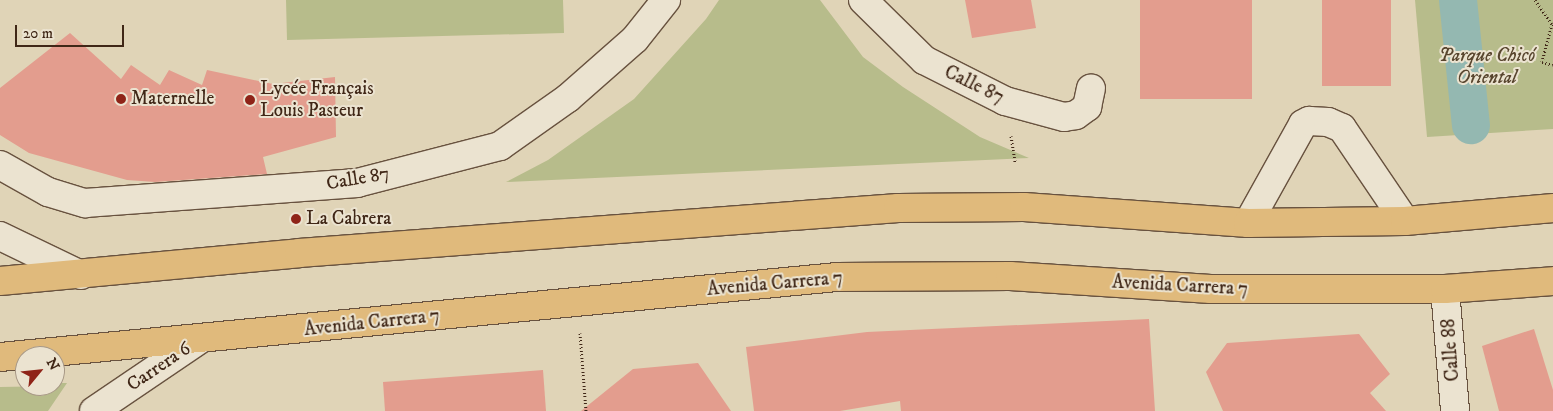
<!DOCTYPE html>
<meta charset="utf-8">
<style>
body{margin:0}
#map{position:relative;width:1553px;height:411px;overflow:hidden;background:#e0d4b7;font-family:"IM FELL DW Pica",serif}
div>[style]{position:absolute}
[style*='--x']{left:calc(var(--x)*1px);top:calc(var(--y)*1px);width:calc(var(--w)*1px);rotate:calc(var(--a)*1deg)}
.green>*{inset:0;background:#b7bc8b}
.canal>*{height:38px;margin:-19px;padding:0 19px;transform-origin:19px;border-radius:19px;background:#94b8b1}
.building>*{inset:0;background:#e39d8e;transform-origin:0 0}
.path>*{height:3px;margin-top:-1.5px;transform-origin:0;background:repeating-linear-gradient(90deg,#402717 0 1px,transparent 0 3.5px)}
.roads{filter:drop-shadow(1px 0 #68523f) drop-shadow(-1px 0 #68523f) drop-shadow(0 1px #68523f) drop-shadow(0 -1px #68523f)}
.minor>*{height:28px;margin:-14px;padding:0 14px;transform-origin:14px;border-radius:14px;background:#ebe3d0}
.major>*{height:28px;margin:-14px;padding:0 14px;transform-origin:14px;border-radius:14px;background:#e0ba7c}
.dots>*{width:14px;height:14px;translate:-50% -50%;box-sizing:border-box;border:2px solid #ebe3d0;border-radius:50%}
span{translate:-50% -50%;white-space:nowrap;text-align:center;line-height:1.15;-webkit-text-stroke:4px #ebe3d0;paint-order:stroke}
.park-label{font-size:19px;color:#58452e;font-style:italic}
.street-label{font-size:19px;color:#402717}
.poi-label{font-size:19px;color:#402717}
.left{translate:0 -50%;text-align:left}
.north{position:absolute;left:15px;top:346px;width:50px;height:50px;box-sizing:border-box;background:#ebe3d0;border:1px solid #a79886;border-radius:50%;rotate:62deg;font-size:14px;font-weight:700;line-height:20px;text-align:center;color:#402717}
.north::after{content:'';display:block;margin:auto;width:18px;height:22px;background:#8f2418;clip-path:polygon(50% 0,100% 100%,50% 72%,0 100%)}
.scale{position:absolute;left:15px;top:25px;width:109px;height:22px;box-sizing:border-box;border:2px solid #402717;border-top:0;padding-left:6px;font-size:15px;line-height:18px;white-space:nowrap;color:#402717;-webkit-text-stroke:4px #ebe3d0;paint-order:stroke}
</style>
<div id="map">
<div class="green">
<i style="clip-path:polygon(286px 0,563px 0,564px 33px,287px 40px)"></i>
<i style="clip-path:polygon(719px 0,820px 0,863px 57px,903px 87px,980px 137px,1029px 158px,506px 182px,548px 160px,634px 99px,706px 19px)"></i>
<i style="clip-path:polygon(1415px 0,1553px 0,1553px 129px,1427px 137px)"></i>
<i style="clip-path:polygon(55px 383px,67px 383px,48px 411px,0 411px,0 387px,55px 386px)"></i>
</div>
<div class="canal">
<i style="--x:1458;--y:0;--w:126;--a:84.1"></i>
</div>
<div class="building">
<i style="clip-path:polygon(965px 0,1031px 0,1036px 28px,972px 38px)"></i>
<i style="left:1140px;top:0;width:112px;height:99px"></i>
<i style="left:1322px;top:0;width:69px;height:86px"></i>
<i style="clip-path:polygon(70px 33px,121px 79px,131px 65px,160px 85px,169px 70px,202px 85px,207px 70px,273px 84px,335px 77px,336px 137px,263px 157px,267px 174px,155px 182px,127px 180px,29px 153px,0 135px,0 88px)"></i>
<i style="clip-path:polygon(1149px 319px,1155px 411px,901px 411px,900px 401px,840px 411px,754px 411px,746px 347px,867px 332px)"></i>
<i style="clip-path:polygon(1534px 329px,1553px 390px,1553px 411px,1499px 411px,1482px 346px)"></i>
<i style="clip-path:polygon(1359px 334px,1390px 374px,1370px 393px,1386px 411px,1223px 411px,1206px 372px,1227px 343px)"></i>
<i style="clip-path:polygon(698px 363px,731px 411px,581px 411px,633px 369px)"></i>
<i style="clip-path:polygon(543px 370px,546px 411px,385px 411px,383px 382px)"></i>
</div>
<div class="path">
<i style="--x:1535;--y:0;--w:29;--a:55"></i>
<i style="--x:1552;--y:24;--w:39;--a:105"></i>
<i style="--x:1542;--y:62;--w:11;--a:15"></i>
<i style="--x:1011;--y:136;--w:26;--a:81"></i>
<i style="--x:580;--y:333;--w:78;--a:85.6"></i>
</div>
<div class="roads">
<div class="minor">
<i style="--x:863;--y:0;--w:86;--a:44.5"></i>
<i style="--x:924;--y:60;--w:91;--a:26.8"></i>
<i style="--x:1005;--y:101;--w:61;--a:15.2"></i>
<i style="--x:1064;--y:117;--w:12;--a:-9"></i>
<i style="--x:1076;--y:115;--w:14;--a:-36"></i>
<i style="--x:1087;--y:107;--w:19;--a:-78"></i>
<i style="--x:0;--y:165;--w:55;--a:29.4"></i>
<i style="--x:48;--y:192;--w:39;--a:17"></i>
<i style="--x:85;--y:203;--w:273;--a:-4.2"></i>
<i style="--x:357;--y:183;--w:148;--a:-14.5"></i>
<i style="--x:500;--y:146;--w:83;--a:-35.2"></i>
<i style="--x:568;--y:98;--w:89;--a:-41.4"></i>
<i style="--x:635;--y:39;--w:50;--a:-51.5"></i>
<i style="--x:1248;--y:223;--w:113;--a:-60.9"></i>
<i style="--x:1303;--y:124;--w:7;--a:-27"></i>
<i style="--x:1309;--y:121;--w:19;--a:3"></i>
<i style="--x:1328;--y:122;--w:15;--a:23"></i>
<i style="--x:1342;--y:128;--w:112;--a:55.9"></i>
<i style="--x:0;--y:236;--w:90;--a:25.7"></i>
<i style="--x:1445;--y:289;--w:122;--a:85.3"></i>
<i style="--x:94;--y:411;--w:127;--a:-34.1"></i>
</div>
<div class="major">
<i style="--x:0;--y:281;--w:300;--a:-5.3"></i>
<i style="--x:299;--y:253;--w:601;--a:-4.3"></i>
<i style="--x:898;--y:208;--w:126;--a:-0.5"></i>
<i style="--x:1024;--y:207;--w:225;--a:4.1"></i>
<i style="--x:1248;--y:223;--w:157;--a:-0.7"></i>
<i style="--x:1405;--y:221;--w:149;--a:-5"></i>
<i style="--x:0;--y:357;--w:841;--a:-5.46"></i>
<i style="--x:837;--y:277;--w:173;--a:-0.3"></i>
<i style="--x:1010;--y:276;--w:201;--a:3.7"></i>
<i style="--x:1211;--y:289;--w:234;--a:0"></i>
<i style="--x:1445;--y:289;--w:108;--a:-4.2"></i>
</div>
</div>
<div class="dots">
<i style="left:121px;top:99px;background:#8f2418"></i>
<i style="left:250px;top:100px;background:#8f2418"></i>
<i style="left:296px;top:219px;background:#8f2418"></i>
</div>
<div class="park-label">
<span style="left:1487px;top:67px">Parque Chicó<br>Oriental</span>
</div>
<div class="street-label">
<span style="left:974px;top:85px;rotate:26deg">Calle 87</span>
<span style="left:358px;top:179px;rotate:-10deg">Calle 87</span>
<span style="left:775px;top:284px;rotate:-5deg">Avenida Carrera 7</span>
<span style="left:1180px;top:286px;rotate:3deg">Avenida Carrera 7</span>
<span style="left:372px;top:323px;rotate:-6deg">Avenida Carrera 7</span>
<span style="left:1451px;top:350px;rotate:-94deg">Calle 88</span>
<span style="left:159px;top:367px;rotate:-34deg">Carrera 6</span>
</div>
<div class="poi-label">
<span class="left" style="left:260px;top:100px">Lycée Français<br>Louis Pasteur</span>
<span class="left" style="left:131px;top:99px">Maternelle</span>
<span class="left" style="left:306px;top:219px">La Cabrera</span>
</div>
<div class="north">N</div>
<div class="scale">20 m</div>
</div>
